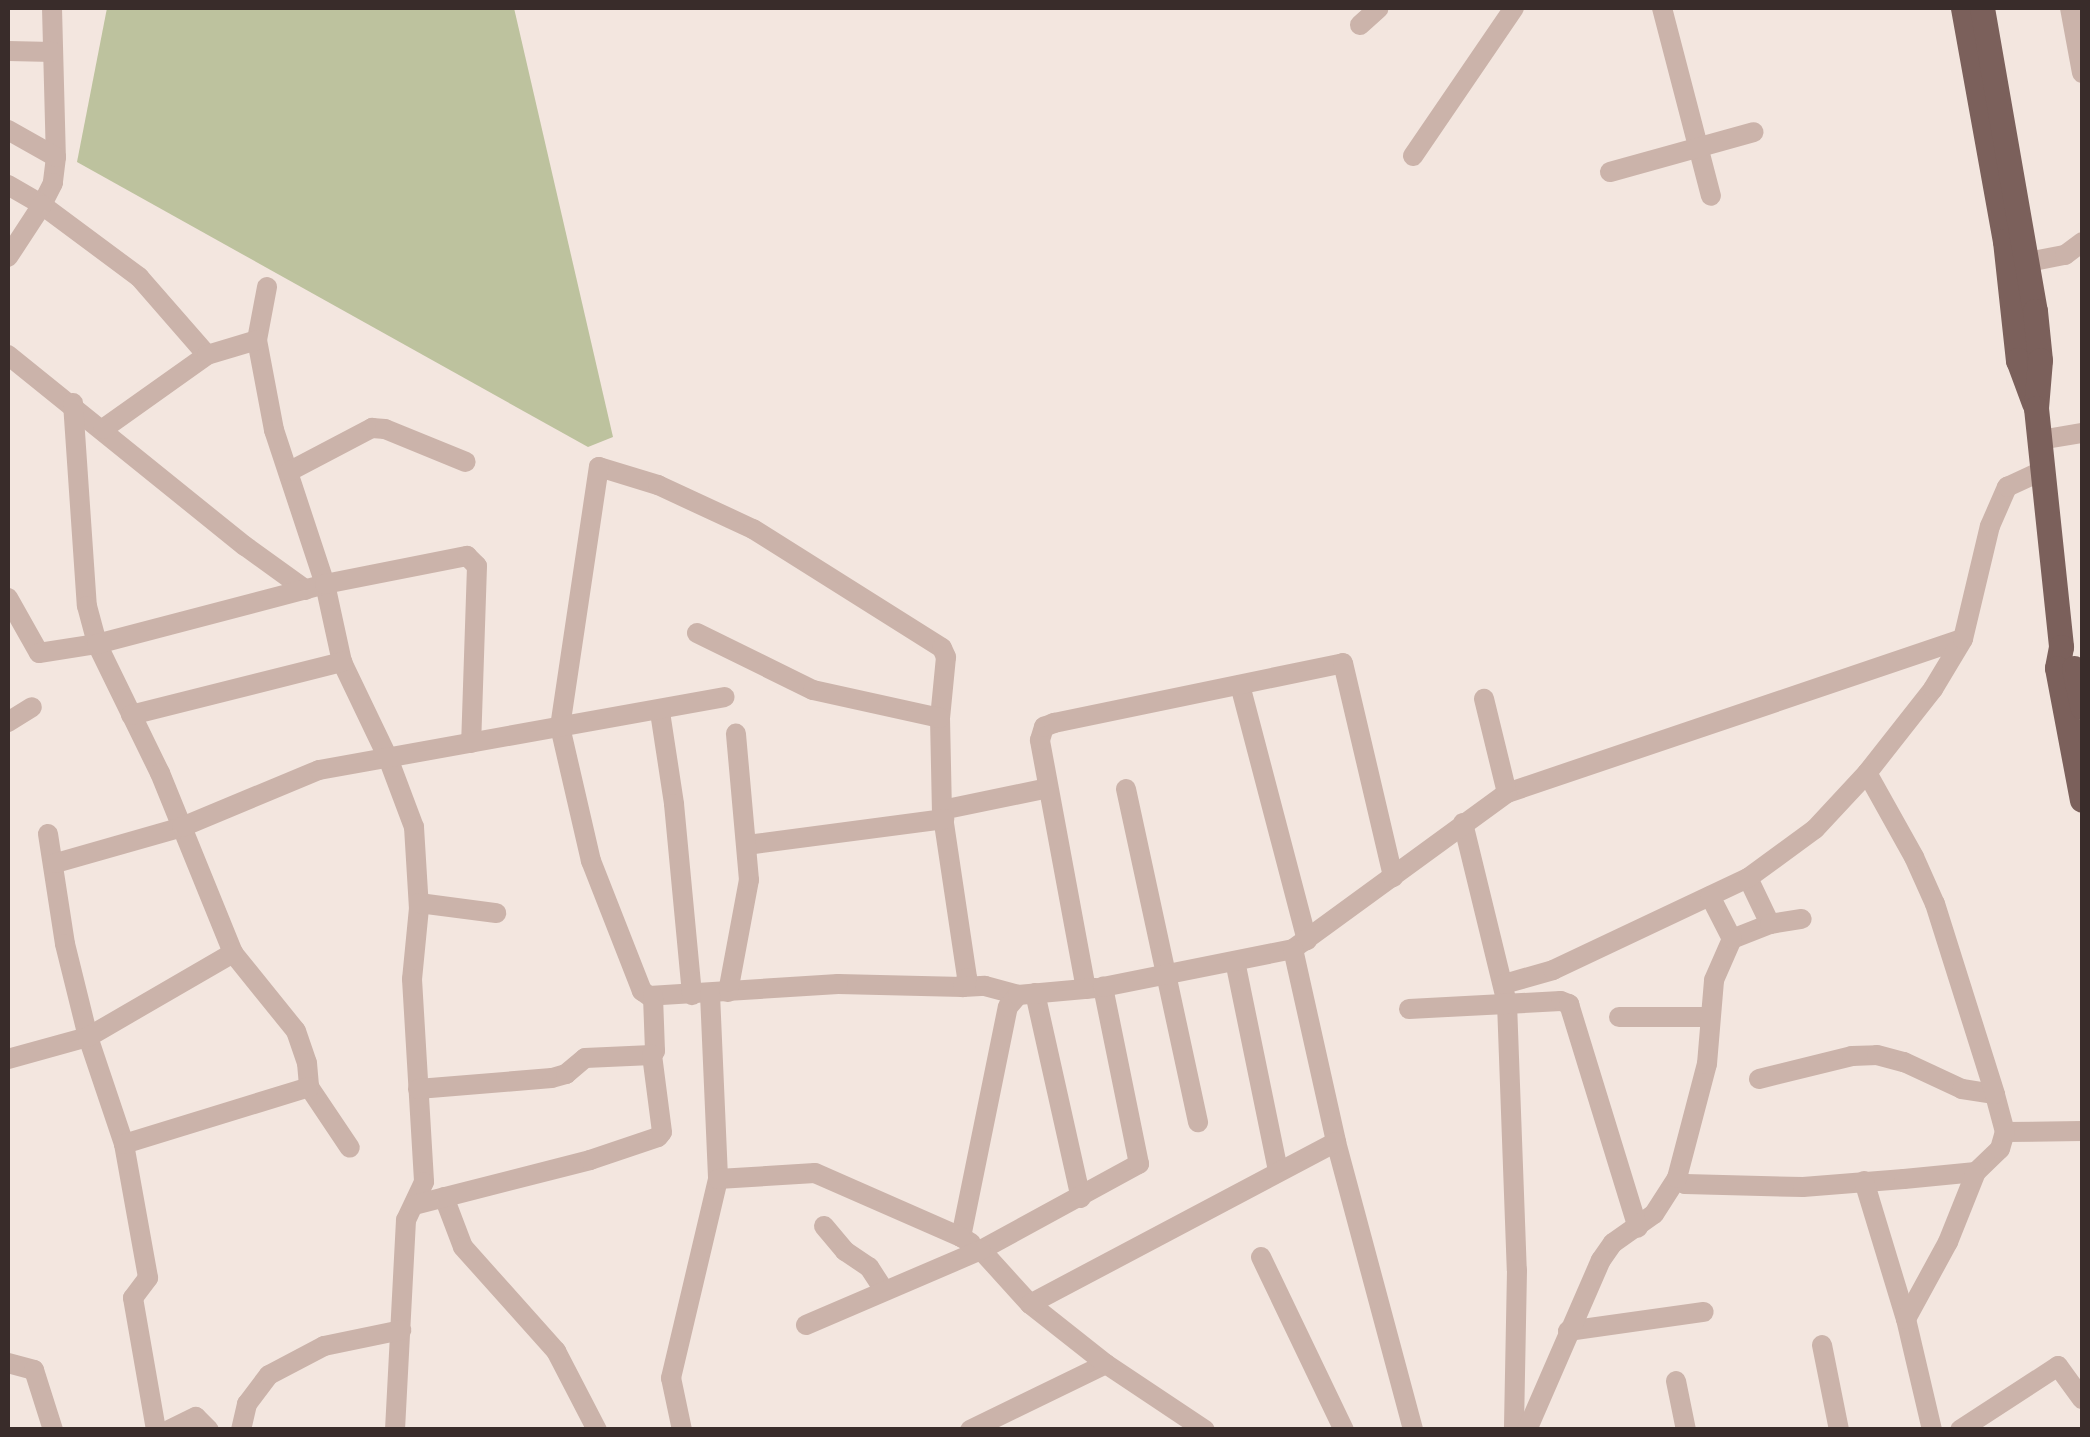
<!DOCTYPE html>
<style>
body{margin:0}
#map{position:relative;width:2090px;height:1437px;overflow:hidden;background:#f3e6df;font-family:Overpass,sans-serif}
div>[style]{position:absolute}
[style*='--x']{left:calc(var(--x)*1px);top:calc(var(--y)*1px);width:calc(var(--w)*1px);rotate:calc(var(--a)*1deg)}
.green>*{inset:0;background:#bdc29e}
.minor>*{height:20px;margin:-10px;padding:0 10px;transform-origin:10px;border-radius:10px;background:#cbb3aa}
.major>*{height:25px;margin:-12.5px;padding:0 12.5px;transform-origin:12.5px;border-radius:12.5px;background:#7b605b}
span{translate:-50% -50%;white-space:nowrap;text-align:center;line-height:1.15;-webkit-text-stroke:10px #faf1eb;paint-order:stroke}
.frame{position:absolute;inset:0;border:10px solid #392c2a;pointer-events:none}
</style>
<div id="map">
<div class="green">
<i style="clip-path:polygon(107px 8px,514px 8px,613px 437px,588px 447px,77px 162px)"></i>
</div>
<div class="minor">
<i style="--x:52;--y:8;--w:149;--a:88.5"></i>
<i style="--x:56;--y:157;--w:26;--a:97"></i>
<i style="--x:53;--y:183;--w:25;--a:117"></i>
<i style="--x:42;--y:205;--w:121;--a:36.6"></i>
<i style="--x:139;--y:277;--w:103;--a:48.9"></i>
<i style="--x:1662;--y:8;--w:194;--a:75.4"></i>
<i style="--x:2070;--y:8;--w:66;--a:79.5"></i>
<i style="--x:1360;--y:25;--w:25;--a:-42"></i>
<i style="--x:8;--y:51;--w:45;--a:1.3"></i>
<i style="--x:8;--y:130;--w:55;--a:29.4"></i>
<i style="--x:1413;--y:156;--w:179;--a:-55.7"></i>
<i style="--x:1610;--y:172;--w:149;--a:-15.5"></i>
<i style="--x:8;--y:185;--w:39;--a:30"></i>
<i style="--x:42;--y:205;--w:62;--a:123.2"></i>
<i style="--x:2028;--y:262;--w:38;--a:-11"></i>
<i style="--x:2065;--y:255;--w:21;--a:-37"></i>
<i style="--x:267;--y:287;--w:54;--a:100.7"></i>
<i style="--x:257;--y:340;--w:92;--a:79.3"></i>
<i style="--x:274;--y:430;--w:162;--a:71.7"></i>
<i style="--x:325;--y:584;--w:80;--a:77.7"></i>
<i style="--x:342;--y:662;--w:106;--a:64.4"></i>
<i style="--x:388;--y:758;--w:74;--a:69.4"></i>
<i style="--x:414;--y:827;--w:81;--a:86.5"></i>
<i style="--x:419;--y:908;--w:71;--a:95.6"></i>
<i style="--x:412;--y:979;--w:203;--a:86.6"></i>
<i style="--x:424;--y:1182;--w:42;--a:115.3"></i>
<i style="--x:406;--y:1220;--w:210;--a:93"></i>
<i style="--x:8;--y:355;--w:304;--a:38.9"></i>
<i style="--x:245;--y:546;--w:75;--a:35.8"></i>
<i style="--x:73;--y:403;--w:203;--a:86.1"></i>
<i style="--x:87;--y:606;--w:39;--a:75"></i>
<i style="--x:97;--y:644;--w:144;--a:64"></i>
<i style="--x:160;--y:773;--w:194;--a:67.9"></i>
<i style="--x:233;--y:953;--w:100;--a:51.1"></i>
<i style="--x:296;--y:1031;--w:34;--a:71"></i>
<i style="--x:307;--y:1063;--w:24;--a:85"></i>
<i style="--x:309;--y:1087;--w:73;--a:56.1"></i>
<i style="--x:103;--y:429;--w:128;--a:-35.4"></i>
<i style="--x:207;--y:355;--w:52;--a:-16.7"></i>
<i style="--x:2040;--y:440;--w:43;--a:-9.5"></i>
<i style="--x:599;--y:467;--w:62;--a:17"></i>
<i style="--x:658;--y:485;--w:105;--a:24.9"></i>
<i style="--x:753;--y:529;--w:223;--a:32.2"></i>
<i style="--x:942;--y:648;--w:10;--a:66"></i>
<i style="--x:946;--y:657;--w:61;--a:95.6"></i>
<i style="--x:940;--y:718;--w:92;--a:88.8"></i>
<i style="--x:942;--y:810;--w:170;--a:81.5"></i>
<i style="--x:967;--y:978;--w:10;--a:114"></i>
<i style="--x:963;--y:987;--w:125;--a:-178.6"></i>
<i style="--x:838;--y:984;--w:189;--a:176.4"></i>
<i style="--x:649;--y:996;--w:9;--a:-144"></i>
<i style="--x:642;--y:991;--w:140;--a:-111.4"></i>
<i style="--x:591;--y:861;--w:138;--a:-103"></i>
<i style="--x:560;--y:727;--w:263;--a:-81.5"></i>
<i style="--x:290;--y:471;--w:93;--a:-27.7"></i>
<i style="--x:372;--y:428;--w:13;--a:4"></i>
<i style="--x:385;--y:429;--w:87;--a:22.2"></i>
<i style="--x:8;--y:598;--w:63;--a:60.6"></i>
<i style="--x:39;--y:653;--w:59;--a:-8.8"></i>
<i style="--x:97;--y:644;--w:236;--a:-14.7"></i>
<i style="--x:325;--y:584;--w:145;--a:-11.2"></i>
<i style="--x:467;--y:556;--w:14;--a:45"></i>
<i style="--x:477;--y:566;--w:177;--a:91.9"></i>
<i style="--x:697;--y:633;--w:129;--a:26.2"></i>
<i style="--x:813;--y:690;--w:130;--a:12.4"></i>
<i style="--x:1240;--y:685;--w:264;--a:75.3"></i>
<i style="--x:660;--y:712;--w:93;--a:81.3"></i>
<i style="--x:674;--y:804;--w:192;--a:84.6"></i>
<i style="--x:131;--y:715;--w:218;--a:-14.1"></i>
<i style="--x:8;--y:722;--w:28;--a:-32"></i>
<i style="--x:1126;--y:789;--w:341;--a:77.8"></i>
<i style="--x:1507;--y:793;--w:481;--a:-18.7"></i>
<i style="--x:942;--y:810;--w:108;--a:-11.7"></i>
<i style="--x:1463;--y:823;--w:185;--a:76.3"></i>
<i style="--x:1507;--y:1003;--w:267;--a:87.9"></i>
<i style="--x:1517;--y:1270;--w:160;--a:91.1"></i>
<i style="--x:48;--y:834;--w:111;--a:81.2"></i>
<i style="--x:65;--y:944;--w:96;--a:76.1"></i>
<i style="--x:88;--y:1037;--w:113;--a:71.4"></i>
<i style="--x:124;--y:1144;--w:136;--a:79.8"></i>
<i style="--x:148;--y:1278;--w:25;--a:127"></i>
<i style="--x:133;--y:1298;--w:134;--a:80.1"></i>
<i style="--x:747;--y:845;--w:199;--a:-7.5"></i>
<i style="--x:56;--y:863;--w:131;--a:-15.9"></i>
<i style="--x:182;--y:827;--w:148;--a:-22.6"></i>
<i style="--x:319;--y:770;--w:412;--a:-10.2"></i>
<i style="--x:1748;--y:878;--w:51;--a:64.4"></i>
<i style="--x:419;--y:903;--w:78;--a:7.4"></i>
<i style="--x:1732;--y:939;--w:41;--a:-21.5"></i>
<i style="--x:1770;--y:924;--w:32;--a:-9"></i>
<i style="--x:1293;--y:949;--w:265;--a:-36.1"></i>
<i style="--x:1507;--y:793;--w:97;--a:-103.7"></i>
<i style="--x:1235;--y:961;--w:214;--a:78.4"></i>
<i style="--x:1504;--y:984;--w:51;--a:-15.9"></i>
<i style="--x:1553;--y:970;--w:216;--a:-25.3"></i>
<i style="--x:1748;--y:878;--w:83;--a:-36.2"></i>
<i style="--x:1815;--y:829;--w:76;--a:-47.1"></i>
<i style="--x:1867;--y:773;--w:107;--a:-51.8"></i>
<i style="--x:1933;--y:689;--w:58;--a:-59"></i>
<i style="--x:1963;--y:639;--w:116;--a:-76.6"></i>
<i style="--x:1990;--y:526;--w:43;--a:-66.4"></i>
<i style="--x:2007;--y:487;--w:41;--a:-24.7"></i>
<i style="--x:963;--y:987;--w:22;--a:-3"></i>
<i style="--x:985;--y:986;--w:34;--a:15"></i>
<i style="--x:1086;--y:989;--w:253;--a:-100.5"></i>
<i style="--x:1040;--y:740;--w:14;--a:-73"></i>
<i style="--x:1044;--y:727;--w:11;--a:-22"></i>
<i style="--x:1054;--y:723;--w:295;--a:-11.7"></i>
<i style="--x:1343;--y:663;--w:220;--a:76.8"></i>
<i style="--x:728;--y:992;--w:114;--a:-79.4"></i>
<i style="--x:749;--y:880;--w:147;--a:-95.1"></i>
<i style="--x:1035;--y:993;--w:210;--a:77.4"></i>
<i style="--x:710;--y:994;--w:185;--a:87.5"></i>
<i style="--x:1409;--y:1009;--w:152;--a:-3"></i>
<i style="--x:1561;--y:1001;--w:9;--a:21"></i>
<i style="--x:1569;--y:1004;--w:234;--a:72.9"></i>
<i style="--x:1619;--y:1017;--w:90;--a:0"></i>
<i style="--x:8;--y:1059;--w:83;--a:-15.4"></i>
<i style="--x:88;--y:1037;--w:168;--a:-30.1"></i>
<i style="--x:1759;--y:1079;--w:96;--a:-13.9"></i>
<i style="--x:1852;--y:1056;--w:25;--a:-2"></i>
<i style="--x:1877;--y:1055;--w:28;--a:15"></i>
<i style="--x:1904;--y:1062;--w:64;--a:25"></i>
<i style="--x:1962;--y:1089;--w:33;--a:9"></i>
<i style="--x:418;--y:1089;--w:134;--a:-4.7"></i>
<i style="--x:552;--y:1078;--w:15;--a:-16"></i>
<i style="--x:566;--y:1074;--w:25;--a:-40"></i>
<i style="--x:585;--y:1058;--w:67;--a:-2.6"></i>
<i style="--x:652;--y:1055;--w:5;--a:-53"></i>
<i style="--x:655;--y:1051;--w:55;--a:-92.1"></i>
<i style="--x:2005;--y:1132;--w:77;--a:-0.7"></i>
<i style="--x:124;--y:1144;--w:194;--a:-17.1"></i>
<i style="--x:1677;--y:1178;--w:10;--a:37"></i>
<i style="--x:1685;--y:1184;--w:118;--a:1.5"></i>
<i style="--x:1803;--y:1187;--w:101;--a:-4.5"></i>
<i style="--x:1904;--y:1179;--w:72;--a:-5.6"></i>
<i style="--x:1976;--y:1172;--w:33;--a:-44"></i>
<i style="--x:2000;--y:1149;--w:18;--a:-74"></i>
<i style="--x:2005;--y:1132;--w:39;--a:-105"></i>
<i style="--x:1995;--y:1094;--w:199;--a:-107.5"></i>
<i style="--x:1935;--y:904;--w:51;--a:-114.1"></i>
<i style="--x:1914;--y:857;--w:96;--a:-119.2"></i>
<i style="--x:1864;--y:1181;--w:144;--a:73.1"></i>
<i style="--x:1906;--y:1319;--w:114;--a:76.8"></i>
<i style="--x:444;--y:1197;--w:53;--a:69.2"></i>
<i style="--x:463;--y:1247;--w:140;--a:48.2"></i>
<i style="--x:556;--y:1351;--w:89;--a:62.6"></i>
<i style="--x:414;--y:1205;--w:182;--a:-14.3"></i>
<i style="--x:590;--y:1160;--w:72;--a:-18.7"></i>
<i style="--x:658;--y:1137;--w:6;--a:-51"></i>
<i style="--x:662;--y:1132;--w:78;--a:-97.4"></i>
<i style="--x:824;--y:1226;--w:33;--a:50"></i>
<i style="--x:845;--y:1251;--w:29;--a:34"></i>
<i style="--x:869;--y:1267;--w:27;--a:57"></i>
<i style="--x:971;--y:1243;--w:12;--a:-149"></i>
<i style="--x:961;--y:1237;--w:235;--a:-78.5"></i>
<i style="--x:1008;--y:1007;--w:16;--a:-50"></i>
<i style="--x:1018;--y:995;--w:78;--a:-5.1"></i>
<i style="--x:1261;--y:1257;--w:192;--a:64.4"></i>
<i style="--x:1030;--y:1304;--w:73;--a:-132.2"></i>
<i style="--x:981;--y:1250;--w:180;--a:-28.6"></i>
<i style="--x:1139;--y:1164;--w:181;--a:-101.5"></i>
<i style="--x:1103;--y:987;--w:194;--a:-11.3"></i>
<i style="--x:1293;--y:949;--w:198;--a:77.4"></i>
<i style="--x:1336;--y:1142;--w:298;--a:75"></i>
<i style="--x:1906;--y:1319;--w:88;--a:-61.4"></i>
<i style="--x:1948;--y:1242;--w:75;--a:-68.2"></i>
<i style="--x:806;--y:1325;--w:190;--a:-23.2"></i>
<i style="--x:1568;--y:1331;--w:137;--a:-8"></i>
<i style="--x:1822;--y:1345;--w:87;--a:78.7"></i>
<i style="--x:8;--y:1363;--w:27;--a:15"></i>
<i style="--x:34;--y:1370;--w:63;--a:72.4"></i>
<i style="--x:1676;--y:1381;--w:50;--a:78.5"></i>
<i style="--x:169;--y:1430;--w:30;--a:-26"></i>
<i style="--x:196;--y:1417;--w:18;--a:45"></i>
<i style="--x:241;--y:1430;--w:27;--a:-77"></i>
<i style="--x:247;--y:1404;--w:36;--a:-53"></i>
<i style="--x:269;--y:1375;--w:62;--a:-27.8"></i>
<i style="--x:324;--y:1346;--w:79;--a:-11.7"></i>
<i style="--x:682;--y:1430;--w:53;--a:-101.9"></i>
<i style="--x:671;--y:1378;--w:204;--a:-76.7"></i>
<i style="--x:718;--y:1179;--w:97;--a:-3.5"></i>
<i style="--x:815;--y:1173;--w:159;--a:23.7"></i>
<i style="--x:970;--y:1430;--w:151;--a:-25.9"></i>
<i style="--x:1205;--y:1430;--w:119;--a:-146.3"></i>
<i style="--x:1106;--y:1364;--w:97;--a:-141.7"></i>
<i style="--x:1030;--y:1304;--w:346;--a:-27.9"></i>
<i style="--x:1527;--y:1430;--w:185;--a:-66.5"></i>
<i style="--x:1601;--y:1260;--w:21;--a:-55"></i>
<i style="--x:1613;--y:1243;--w:50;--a:-35.3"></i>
<i style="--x:1654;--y:1214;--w:43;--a:-57.4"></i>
<i style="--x:1677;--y:1178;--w:118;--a:-75.3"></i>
<i style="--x:1707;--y:1064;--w:84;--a:-85.2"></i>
<i style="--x:1714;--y:980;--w:45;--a:-66.3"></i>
<i style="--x:1732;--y:939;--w:48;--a:-117.1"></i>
<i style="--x:1960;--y:1430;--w:117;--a:-33.1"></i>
<i style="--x:2058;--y:1366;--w:41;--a:54"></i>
</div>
<div class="major">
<i style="--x:1963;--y:8;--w:237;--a:79.8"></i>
<i style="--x:2005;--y:241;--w:120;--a:83.8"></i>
<i style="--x:2018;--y:360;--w:46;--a:69.6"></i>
<i style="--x:1982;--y:8;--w:308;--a:80.1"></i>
<i style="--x:2035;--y:311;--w:49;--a:84.2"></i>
<i style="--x:2040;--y:360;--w:48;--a:94.8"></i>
<i style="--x:2036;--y:408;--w:240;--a:84"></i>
<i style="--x:2061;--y:647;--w:21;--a:101"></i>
<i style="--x:2057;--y:668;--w:134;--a:79.3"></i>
<i style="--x:2074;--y:668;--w:40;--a:78"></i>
</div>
<div class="frame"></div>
</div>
